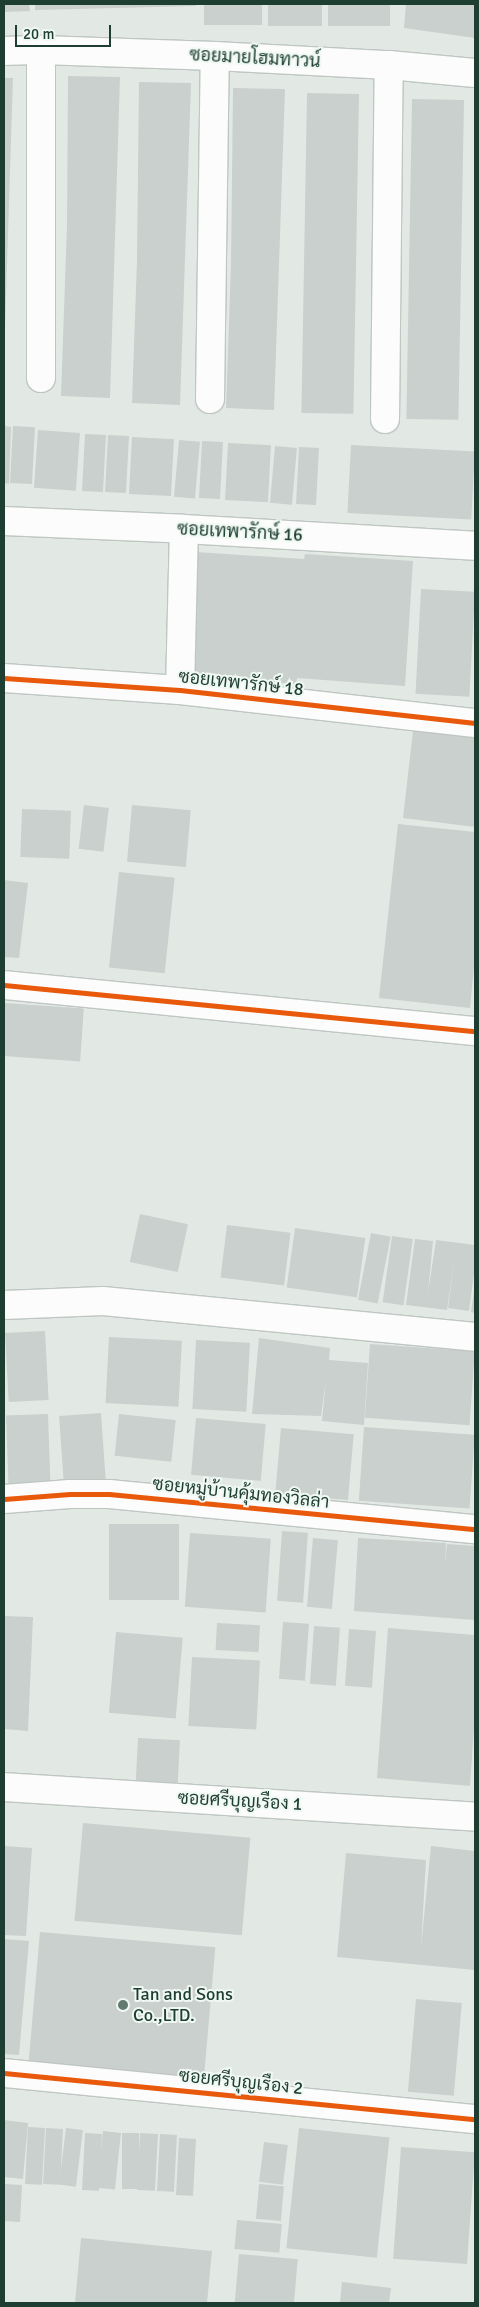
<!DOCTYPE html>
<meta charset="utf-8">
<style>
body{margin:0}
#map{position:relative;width:479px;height:2307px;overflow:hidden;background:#e2e9e5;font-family:Signika,Sarabun,sans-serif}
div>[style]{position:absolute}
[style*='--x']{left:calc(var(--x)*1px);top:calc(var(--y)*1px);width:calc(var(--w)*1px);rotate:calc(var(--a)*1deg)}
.building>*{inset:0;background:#c9d0cd;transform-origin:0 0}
.roads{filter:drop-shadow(1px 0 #bfc6c2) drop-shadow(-1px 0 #bfc6c2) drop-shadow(0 1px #bfc6c2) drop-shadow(0 -1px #bfc6c2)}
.minor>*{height:28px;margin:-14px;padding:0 14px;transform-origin:14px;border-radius:14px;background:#fbfcfb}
.cycleway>*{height:5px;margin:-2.5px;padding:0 2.5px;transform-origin:2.5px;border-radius:2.5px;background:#e8590c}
.dots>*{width:14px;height:14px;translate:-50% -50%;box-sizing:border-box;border:2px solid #f0f8f3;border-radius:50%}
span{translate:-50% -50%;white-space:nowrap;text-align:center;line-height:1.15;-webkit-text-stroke:4px #f0f8f3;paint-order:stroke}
.street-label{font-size:18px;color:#1e3e32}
.poi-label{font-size:18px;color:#1e3e32}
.left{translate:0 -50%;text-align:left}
.frame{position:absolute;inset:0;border:5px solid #1e3e32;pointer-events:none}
.scale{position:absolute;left:15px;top:25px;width:96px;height:22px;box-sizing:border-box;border:2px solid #1e3e32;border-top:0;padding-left:6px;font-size:15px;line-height:18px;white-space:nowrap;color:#1e3e32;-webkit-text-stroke:4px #f0f8f3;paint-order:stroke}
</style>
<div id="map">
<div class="building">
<i style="clip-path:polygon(4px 4px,29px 4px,30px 11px,4px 12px)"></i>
<i style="clip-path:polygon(35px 4px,196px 4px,196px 6px,35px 10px)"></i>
<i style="left:204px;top:4px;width:58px;height:21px"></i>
<i style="left:268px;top:4px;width:54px;height:22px"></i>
<i style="left:328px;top:4px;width:62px;height:22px"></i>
<i style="clip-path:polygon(406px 4px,475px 4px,475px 38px,404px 28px)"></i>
<i style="clip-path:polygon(68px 76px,120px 77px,110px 398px,61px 396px,67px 225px)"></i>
<i style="clip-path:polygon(4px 78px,13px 78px,5px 328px,4px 328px)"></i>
<i style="clip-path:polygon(139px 82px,191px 83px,180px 405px,132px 403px,137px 260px)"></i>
<i style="clip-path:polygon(233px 88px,285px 89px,274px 410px,226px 408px,231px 265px)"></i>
<i style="left:307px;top:93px;width:52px;height:320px;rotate:1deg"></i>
<i style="left:412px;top:99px;width:52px;height:320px;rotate:1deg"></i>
<i style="clip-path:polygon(4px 426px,11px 427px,9px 484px,4px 483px)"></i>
<i style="left:13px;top:426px;width:22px;height:57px;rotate:3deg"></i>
<i style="left:38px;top:430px;width:42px;height:58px;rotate:4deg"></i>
<i style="left:85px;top:434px;width:21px;height:57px;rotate:3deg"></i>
<i style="left:108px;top:435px;width:21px;height:57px;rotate:3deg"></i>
<i style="left:132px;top:437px;width:42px;height:57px;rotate:3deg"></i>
<i style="left:179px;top:440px;width:21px;height:57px;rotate:5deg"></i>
<i style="left:202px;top:441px;width:21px;height:57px;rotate:3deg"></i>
<i style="left:228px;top:443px;width:43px;height:57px;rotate:3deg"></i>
<i style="left:351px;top:445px;width:124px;height:68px;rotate:3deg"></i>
<i style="left:275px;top:446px;width:22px;height:57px;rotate:5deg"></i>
<i style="left:299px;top:447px;width:20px;height:57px;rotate:3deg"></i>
<i style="clip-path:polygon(196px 552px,304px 559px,305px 554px,413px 561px,405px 686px,297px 678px,296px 684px,188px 676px)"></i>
<i style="left:421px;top:589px;width:54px;height:105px;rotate:3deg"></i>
<i style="clip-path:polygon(413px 731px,475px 738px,475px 827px,403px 818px)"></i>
<i style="left:84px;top:805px;width:25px;height:44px;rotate:7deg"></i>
<i style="left:132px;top:805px;width:59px;height:57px;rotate:5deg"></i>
<i style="left:22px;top:809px;width:49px;height:48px;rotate:2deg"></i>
<i style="clip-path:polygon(398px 824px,475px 832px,475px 956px,470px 1008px,379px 998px)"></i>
<i style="left:119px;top:872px;width:56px;height:96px;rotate:6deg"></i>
<i style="clip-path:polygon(4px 880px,28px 883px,19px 958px,4px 957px)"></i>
<i style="left:4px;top:1003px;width:80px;height:53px;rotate:4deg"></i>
<i style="left:140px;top:1214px;width:49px;height:49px;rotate:12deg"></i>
<i style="left:227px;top:1225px;width:64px;height:53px;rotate:7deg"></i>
<i style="left:295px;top:1228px;width:71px;height:60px;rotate:8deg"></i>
<i style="left:371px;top:1233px;width:20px;height:68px;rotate:11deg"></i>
<i style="left:392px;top:1236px;width:21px;height:67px;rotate:8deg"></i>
<i style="clip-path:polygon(415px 1239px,433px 1241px,428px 1293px,436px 1240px,475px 1245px,475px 1266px,469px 1311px,448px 1308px,455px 1257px,447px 1310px,406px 1305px)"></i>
<i style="clip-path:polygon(474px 1291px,475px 1291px,475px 1313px,471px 1312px)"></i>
<i style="left:45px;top:1331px;width:69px;height:40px;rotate:87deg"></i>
<i style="left:109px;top:1337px;width:73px;height:66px;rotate:3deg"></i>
<i style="clip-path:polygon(259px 1338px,330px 1348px,329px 1360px,368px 1363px,364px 1425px,322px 1421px,326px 1379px,321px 1416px,252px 1414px)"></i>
<i style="left:196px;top:1340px;width:54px;height:69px;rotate:3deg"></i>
<i style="left:370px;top:1344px;width:105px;height:74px;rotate:4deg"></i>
<i style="left:101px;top:1413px;width:67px;height:42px;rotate:86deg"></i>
<i style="left:48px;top:1414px;width:68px;height:42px;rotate:88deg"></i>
<i style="left:119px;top:1414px;width:57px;height:42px;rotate:6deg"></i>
<i style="left:196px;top:1418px;width:70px;height:57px;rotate:5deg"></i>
<i style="left:364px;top:1427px;width:111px;height:74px;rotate:4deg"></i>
<i style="left:281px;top:1428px;width:73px;height:66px;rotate:5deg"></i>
<i style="left:109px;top:1524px;width:70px;height:76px"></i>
<i style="left:282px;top:1531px;width:26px;height:70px;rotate:4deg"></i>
<i style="left:190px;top:1533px;width:81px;height:74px;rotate:4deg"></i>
<i style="left:313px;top:1538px;width:25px;height:69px;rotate:5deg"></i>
<i style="clip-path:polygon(358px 1538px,446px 1543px,445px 1565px,447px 1544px,475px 1546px,475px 1620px,354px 1611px)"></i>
<i style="clip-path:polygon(4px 1616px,33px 1617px,28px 1731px,4px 1729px)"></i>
<i style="left:283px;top:1622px;width:26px;height:57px;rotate:4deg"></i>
<i style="left:217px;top:1623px;width:43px;height:27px;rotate:3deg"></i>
<i style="left:314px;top:1626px;width:26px;height:58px;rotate:4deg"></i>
<i style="clip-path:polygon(388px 1628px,475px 1635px,475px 1712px,470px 1786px,377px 1778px)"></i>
<i style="left:349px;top:1629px;width:27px;height:57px;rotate:4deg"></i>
<i style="left:116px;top:1632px;width:67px;height:81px;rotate:5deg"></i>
<i style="left:192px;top:1657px;width:68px;height:69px;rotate:3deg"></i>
<i style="left:138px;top:1738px;width:42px;height:43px;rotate:3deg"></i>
<i style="left:83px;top:1823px;width:168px;height:98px;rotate:5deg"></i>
<i style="clip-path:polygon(4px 1846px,32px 1848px,26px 1936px,4px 1935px)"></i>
<i style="clip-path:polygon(431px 1846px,475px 1851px,475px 1970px,337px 1957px,346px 1853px,426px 1860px,421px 1947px)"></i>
<i style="left:40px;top:1932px;width:176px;height:131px;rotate:5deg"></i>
<i style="clip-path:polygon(4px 1939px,29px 1941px,19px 2055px,4px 2054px)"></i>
<i style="left:416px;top:1999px;width:46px;height:93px;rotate:5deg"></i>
<i style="clip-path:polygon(4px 2120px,28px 2123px,23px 2179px,4px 2177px)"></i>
<i style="left:28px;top:2127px;width:17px;height:57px;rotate:3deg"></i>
<i style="left:46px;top:2128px;width:17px;height:56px;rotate:3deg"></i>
<i style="left:66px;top:2128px;width:17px;height:57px;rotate:7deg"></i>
<i style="left:299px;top:2128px;width:91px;height:121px;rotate:6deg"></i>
<i style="left:103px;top:2131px;width:18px;height:57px;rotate:6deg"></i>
<i style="left:85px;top:2133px;width:17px;height:57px;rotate:3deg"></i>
<i style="left:122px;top:2133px;width:17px;height:56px"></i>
<i style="left:140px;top:2133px;width:18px;height:57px;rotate:3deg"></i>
<i style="left:160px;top:2134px;width:17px;height:57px;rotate:3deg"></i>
<i style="left:179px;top:2138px;width:17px;height:57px;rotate:3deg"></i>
<i style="left:264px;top:2142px;width:24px;height:40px;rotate:7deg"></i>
<i style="left:401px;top:2147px;width:74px;height:112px;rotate:4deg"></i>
<i style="left:4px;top:2184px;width:18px;height:37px;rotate:3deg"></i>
<i style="left:259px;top:2184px;width:25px;height:35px;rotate:5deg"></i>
<i style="left:237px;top:2220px;width:45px;height:29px;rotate:5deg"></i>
<i style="clip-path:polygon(81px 2238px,212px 2251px,207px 2303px,75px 2303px)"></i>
<i style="left:239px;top:2254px;width:59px;height:49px;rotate:5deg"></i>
<i style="clip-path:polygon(342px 2282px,391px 2288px,389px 2303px,340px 2303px)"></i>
</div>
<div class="roads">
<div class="minor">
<i style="--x:4;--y:51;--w:37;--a:-2"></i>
<i style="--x:41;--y:50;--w:174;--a:2"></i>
<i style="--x:215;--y:56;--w:174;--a:3"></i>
<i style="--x:389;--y:65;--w:86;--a:5.3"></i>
<i style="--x:41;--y:378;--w:328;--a:-90"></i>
<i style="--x:210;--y:399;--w:343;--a:-89.2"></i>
<i style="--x:385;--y:419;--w:354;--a:-89.4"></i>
<i style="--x:4;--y:521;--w:180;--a:2.5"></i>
<i style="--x:184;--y:529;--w:291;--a:3.3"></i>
<i style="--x:4;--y:678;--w:176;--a:3.9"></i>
<i style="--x:180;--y:690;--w:297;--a:6.4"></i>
<i style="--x:180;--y:690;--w:161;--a:-88.6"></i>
<i style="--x:4;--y:985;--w:473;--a:5.6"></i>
<i style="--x:4;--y:1305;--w:99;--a:-2.3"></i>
<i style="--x:103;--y:1301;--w:374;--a:5.5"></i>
<i style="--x:4;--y:1499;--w:66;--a:-4.3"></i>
<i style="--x:70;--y:1494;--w:39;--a:0"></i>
<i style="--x:109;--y:1494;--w:368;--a:5.5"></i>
<i style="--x:4;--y:1787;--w:472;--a:3.6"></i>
<i style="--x:4;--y:2073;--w:473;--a:5.6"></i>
</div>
</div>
<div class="cycleway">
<i style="--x:4;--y:678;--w:176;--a:3.9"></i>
<i style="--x:180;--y:690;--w:297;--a:6.4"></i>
<i style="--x:4;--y:985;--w:473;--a:5.6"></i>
<i style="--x:4;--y:1499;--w:66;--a:-4.3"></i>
<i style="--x:70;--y:1494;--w:39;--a:0"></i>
<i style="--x:109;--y:1494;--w:368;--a:5.5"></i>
<i style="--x:4;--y:2073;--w:473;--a:5.6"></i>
</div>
<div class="dots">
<i style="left:123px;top:2005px;background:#637a71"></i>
</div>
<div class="street-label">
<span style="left:255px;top:58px;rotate:3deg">ซอยมายโฮมทาวน์</span>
<span style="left:240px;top:532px;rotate:3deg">ซอยเทพารักษ์ 16</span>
<span style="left:241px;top:683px;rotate:6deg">ซอยเทพารักษ์ 18</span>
<span style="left:241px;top:1493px;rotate:6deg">ซอยหมู่บ้านคุ้มทองวิลล่า</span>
<span style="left:240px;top:1801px;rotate:3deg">ซอยศรีบุญเรือง 1</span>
<span style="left:241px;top:2082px;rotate:6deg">ซอยศรีบุญเรือง 2</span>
</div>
<div class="poi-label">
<span class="left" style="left:133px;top:2005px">Tan and Sons<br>Co.,LTD.</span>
</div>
<div class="frame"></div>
<div class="scale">20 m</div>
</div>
